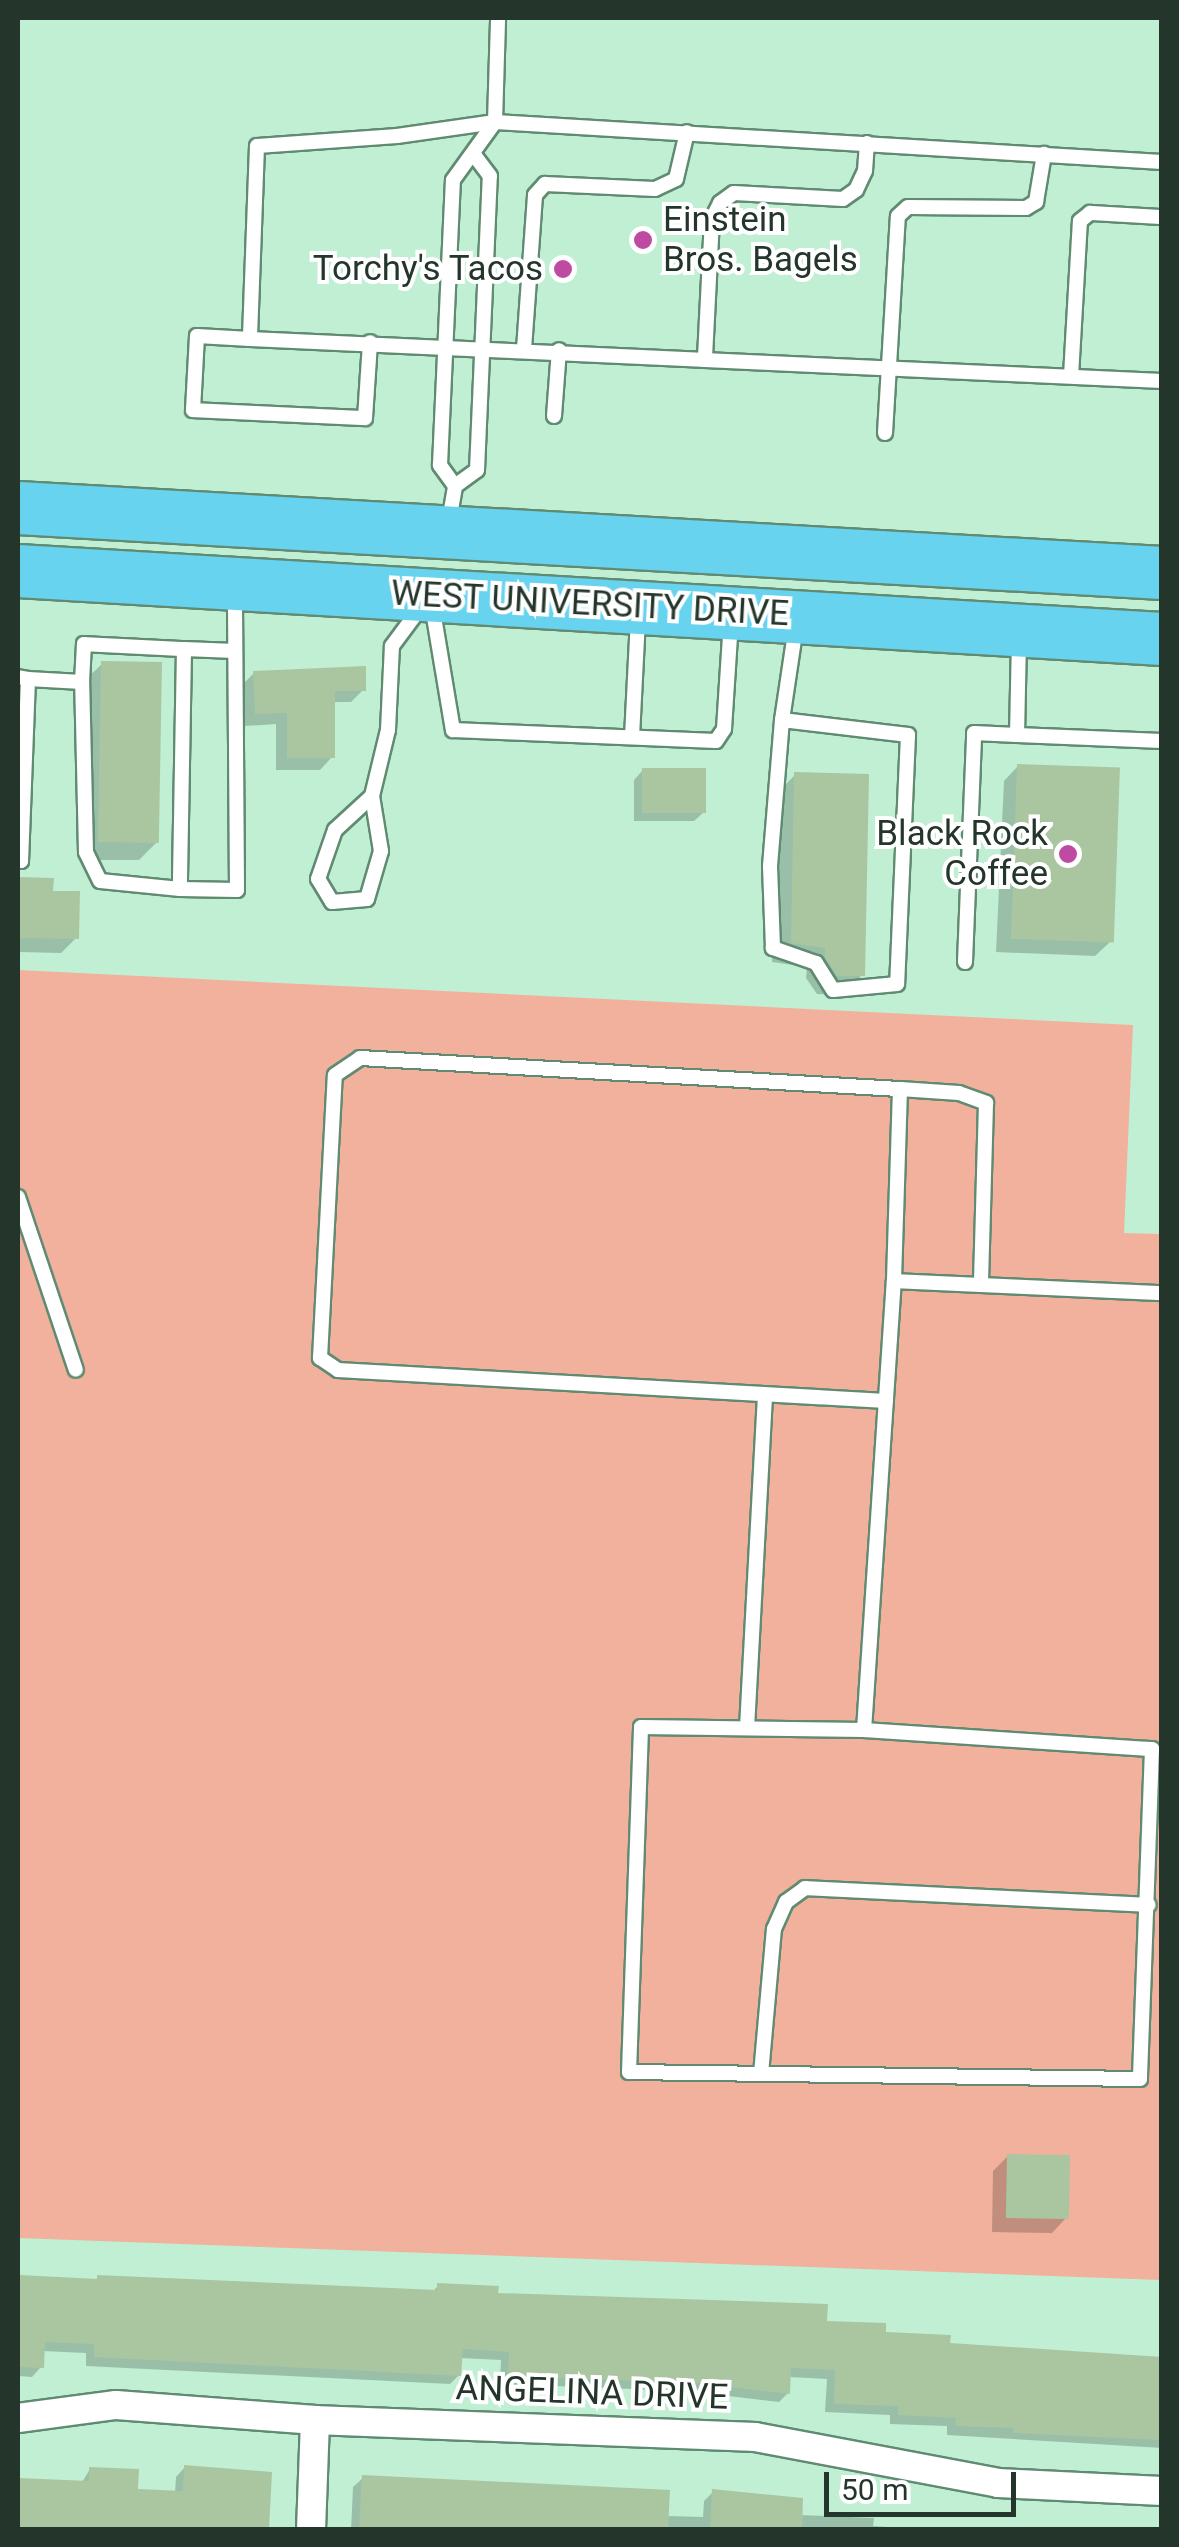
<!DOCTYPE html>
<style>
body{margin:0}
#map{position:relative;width:1179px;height:2547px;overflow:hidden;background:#c1efd3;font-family:Roboto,sans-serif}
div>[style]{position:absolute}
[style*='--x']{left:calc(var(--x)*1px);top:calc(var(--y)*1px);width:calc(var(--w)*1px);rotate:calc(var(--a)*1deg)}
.green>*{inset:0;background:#f2b19d}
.shadow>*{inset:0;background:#0003}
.building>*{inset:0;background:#a9c6a0;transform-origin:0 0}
.roads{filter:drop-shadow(2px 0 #608b72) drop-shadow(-2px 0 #608b72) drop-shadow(0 2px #608b72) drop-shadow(0 -2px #608b72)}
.lane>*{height:14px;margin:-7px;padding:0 7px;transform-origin:7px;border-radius:7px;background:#fff}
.street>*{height:28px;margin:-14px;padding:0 14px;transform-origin:14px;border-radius:14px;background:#fff}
.highway>*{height:52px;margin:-26px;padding:0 26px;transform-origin:26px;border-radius:26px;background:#68d3ef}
.dots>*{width:28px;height:28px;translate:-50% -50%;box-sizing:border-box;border:5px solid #fff;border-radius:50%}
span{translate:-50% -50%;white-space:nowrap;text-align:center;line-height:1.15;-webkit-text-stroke:8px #fff;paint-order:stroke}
.poi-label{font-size:35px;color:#24362b}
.left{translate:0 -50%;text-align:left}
.right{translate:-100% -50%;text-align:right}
.street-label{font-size:35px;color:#24362b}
.frame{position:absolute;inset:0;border:20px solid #24362b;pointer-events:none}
.scale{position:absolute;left:824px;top:2472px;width:192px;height:45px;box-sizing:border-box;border:5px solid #24362b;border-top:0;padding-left:12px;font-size:30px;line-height:35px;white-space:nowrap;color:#24362b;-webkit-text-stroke:8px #fff;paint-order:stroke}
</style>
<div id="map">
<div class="green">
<i style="clip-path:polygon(18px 970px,1133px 1025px,1124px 1233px,1162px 1234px,1161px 2280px,18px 2238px)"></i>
</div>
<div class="shadow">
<i style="clip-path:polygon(102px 664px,158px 841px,139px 860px,81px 860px,82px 683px)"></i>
<i style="clip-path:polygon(254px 673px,363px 690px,351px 702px,332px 702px,332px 757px,320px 770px,276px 770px,276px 724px,244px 726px,242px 685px)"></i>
<i style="clip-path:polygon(1018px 766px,1110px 942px,1095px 956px,996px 952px,1004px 781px)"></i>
<i style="clip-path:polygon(643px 770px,704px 812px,694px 821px,634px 821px,634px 780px)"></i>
<i style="clip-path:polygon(795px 775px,862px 975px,843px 995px,817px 994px,806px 978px,807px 967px,772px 962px,776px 794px)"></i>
<i style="clip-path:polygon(18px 880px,51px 881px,51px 893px,76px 938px,61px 953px,18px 952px)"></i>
<i style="clip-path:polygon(1008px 2156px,1066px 2218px,1052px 2233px,992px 2232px,993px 2171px)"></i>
<i style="clip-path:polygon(98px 2277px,431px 2293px,438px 2286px,496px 2295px,824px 2323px,948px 2346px,1162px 2358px,1162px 2448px,947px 2435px,947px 2426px,890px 2424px,890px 2415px,825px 2412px,827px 2379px,789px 2377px,788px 2393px,779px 2402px,686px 2391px,500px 2384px,501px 2360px,460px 2358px,459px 2375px,450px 2384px,86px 2366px,86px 2353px,42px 2351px,41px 2367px,32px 2377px,18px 2376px,18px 2281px,94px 2282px)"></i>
<i style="clip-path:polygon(185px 2467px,267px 2530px,18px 2530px,19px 2481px,81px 2484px,90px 2469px,135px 2491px,175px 2493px,176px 2477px)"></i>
<i style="clip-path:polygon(363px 2478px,666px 2516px,703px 2517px,704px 2501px,713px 2492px,800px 2515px,874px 2518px,873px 2526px,935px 2530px,351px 2530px,353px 2487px)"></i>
</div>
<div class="building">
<i style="left:101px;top:661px;width:61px;height:181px;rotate:1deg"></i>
<i style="clip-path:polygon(366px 666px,366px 691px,335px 691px,335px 758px,287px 758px,287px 713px,255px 714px,253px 671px)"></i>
<i style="left:1017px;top:764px;width:103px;height:175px;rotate:2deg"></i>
<i style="left:642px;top:768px;width:64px;height:45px"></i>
<i style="clip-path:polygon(794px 772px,869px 774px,865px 976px,837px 976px,825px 957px,825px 948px,791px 943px)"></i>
<i style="clip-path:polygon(18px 877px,54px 878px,53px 891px,80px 891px,79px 939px,18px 938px)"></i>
<i style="left:1007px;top:2154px;width:63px;height:64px;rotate:1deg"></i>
<i style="clip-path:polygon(20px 2275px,97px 2279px,97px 2275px,437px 2290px,437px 2283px,499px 2286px,498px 2293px,828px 2304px,827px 2321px,886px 2323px,886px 2332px,951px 2335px,950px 2343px,1162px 2357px,1162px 2440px,1013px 2433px,1013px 2428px,955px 2426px,956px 2418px,898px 2415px,898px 2406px,834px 2404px,835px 2370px,791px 2368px,790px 2394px,697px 2383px,508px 2376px,509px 2352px,463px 2349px,461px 2376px,94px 2357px,94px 2344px,45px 2342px,44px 2368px,18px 2367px)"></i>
<i style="clip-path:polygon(184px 2465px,272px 2472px,269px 2530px,18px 2530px,18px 2478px,89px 2481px,89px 2467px,139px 2469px,138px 2489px,183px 2491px)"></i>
<i style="clip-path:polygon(362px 2475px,670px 2490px,668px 2530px,359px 2530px)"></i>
<i style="clip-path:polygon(712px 2489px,803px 2498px,802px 2530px,710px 2530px)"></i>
</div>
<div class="roads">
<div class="lane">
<i style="--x:1162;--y:162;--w:668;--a:-176.57"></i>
<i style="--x:495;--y:122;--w:99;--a:171.9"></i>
<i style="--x:397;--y:136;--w:140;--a:175.9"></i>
<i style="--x:257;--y:146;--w:193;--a:92.1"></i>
<i style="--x:250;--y:339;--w:913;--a:2.64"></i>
<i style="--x:250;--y:339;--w:53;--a:-176.8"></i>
<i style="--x:197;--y:336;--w:74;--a:93.1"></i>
<i style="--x:193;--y:410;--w:172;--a:2.7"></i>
<i style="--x:365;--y:418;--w:76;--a:-86.2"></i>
<i style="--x:524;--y:349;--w:154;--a:-85.9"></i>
<i style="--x:535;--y:195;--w:15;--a:-48"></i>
<i style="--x:545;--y:184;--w:110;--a:2.6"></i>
<i style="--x:655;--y:189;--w:23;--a:-25"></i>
<i style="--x:676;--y:179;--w:48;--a:-76.8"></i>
<i style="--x:705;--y:357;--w:138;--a:-87.1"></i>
<i style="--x:712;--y:219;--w:18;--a:-63"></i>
<i style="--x:720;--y:203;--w:17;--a:-36"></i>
<i style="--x:734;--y:193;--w:109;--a:3.2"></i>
<i style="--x:843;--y:199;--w:16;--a:-35"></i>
<i style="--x:856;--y:190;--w:21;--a:-65"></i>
<i style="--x:865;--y:171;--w:28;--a:-86"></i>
<i style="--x:1071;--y:376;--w:155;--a:-86.7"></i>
<i style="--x:1080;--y:221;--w:13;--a:-39"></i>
<i style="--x:1090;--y:213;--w:72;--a:3.2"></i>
<i style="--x:554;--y:416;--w:66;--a:-85.7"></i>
<i style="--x:885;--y:433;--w:217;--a:-86.6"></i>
<i style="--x:898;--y:216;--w:13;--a:-42"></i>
<i style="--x:908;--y:207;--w:118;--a:0.5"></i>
<i style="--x:1026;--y:208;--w:12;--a:-31"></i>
<i style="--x:1036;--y:202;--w:49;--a:-80.5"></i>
<i style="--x:455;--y:486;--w:26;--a:-126"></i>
<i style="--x:440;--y:465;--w:285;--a:-87.4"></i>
<i style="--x:453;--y:180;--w:72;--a:-54.1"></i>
<i style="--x:495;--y:122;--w:104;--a:-88.3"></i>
<i style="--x:449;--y:521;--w:36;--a:-80"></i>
<i style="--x:455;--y:486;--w:27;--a:-36"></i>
<i style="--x:477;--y:470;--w:294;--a:-87.5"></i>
<i style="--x:490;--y:176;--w:26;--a:-127"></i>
<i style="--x:432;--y:605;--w:127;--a:80.5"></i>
<i style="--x:453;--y:730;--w:263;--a:2.4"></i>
<i style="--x:716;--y:741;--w:14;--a:-56"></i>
<i style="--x:724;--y:729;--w:109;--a:-86.3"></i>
<i style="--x:184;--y:649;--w:51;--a:2.2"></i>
<i style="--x:18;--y:677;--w:10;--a:11"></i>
<i style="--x:28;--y:679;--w:182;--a:92.2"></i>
<i style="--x:21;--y:861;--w:3;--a:180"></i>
<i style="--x:28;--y:679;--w:54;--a:3.2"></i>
<i style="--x:82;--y:682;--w:38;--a:-87"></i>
<i style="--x:84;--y:644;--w:100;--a:2.9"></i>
<i style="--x:184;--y:649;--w:240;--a:91"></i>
<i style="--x:180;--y:889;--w:80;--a:-174.3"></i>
<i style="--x:100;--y:881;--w:32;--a:-116"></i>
<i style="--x:86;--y:852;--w:170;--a:-91.3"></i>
<i style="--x:782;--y:720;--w:127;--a:6.8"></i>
<i style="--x:908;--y:735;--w:249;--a:92.5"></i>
<i style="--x:897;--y:984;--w:64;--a:174.6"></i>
<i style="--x:833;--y:990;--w:32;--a:-122"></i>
<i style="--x:816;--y:963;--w:46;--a:-160.8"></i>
<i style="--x:773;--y:948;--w:82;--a:-92.1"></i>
<i style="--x:770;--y:866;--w:146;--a:-85.3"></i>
<i style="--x:782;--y:720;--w:95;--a:-81.5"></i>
<i style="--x:1017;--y:735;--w:145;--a:2.4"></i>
<i style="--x:632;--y:737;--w:119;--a:-87.1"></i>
<i style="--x:372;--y:796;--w:56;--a:80.7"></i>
<i style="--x:381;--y:851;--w:50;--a:106.3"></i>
<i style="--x:367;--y:899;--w:35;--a:175"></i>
<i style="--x:332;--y:902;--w:27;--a:-121"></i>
<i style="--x:318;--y:879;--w:52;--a:-70.9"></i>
<i style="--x:335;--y:830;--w:50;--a:-42.6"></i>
<i style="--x:372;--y:796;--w:68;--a:-76.4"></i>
<i style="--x:388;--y:730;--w:84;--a:-87.3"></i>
<i style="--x:392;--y:646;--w:49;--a:-53.4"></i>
<i style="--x:180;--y:889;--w:57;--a:1"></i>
<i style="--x:237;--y:890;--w:295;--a:-90.4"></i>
<i style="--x:965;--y:962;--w:229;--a:-87.7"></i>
<i style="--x:974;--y:733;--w:43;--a:2.7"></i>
<i style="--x:1017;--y:735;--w:94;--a:-88.8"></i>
<i style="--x:900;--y:1089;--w:59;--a:3.9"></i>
<i style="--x:959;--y:1093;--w:29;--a:20"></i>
<i style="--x:986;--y:1103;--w:182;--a:91.6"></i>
<i style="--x:18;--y:1197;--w:182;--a:71.5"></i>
<i style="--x:886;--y:1401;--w:549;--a:-176.76"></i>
<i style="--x:338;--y:1370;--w:22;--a:-146"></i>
<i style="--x:320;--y:1358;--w:283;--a:-87"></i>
<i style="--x:335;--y:1075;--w:30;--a:-34"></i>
<i style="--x:360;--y:1058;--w:541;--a:3.29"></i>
<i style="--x:900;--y:1089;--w:192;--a:91.8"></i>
<i style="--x:641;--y:1727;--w:223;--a:0.8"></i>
<i style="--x:864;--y:1730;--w:289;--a:3.8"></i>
<i style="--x:1152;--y:1749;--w:330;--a:92.1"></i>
<i style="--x:1140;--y:2079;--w:511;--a:-179.22"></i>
<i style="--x:629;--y:2072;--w:345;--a:-88"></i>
<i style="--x:747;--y:1728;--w:333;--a:-86.9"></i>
<i style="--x:864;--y:1730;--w:450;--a:-86.2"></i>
<i style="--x:894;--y:1281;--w:268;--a:2.6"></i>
<i style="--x:761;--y:2074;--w:146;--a:-84.9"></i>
<i style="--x:774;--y:1929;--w:30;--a:-66"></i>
<i style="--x:786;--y:1902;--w:24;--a:-36"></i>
<i style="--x:805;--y:1888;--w:344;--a:2.8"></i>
</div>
<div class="street">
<i style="--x:18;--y:2418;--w:99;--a:-7.6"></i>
<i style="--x:116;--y:2405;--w:200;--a:4.3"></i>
<i style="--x:315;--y:2420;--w:440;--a:2.2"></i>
<i style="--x:755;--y:2437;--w:247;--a:10.7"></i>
<i style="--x:998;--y:2483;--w:164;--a:2.8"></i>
<i style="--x:311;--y:2530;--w:110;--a:-87.9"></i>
</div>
<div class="highway">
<i style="--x:18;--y:508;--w:1146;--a:3.25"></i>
<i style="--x:18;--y:571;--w:1146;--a:3.4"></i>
</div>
</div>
<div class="dots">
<i style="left:643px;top:240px;background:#be4aa2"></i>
<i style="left:563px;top:269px;background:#be4aa2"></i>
<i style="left:1068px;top:854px;background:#be4aa2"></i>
</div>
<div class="poi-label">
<span class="left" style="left:663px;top:240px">Einstein<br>Bros. Bagels</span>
<span class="right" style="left:543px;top:269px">Torchy's Tacos</span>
<span class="right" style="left:1048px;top:854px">Black Rock<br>Coffee</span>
</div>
<div class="street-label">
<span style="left:590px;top:604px;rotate:3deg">WEST UNIVERSITY DRIVE</span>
<span style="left:592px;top:2393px;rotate:2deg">ANGELINA DRIVE</span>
</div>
<div class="frame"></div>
<div class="scale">50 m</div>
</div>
